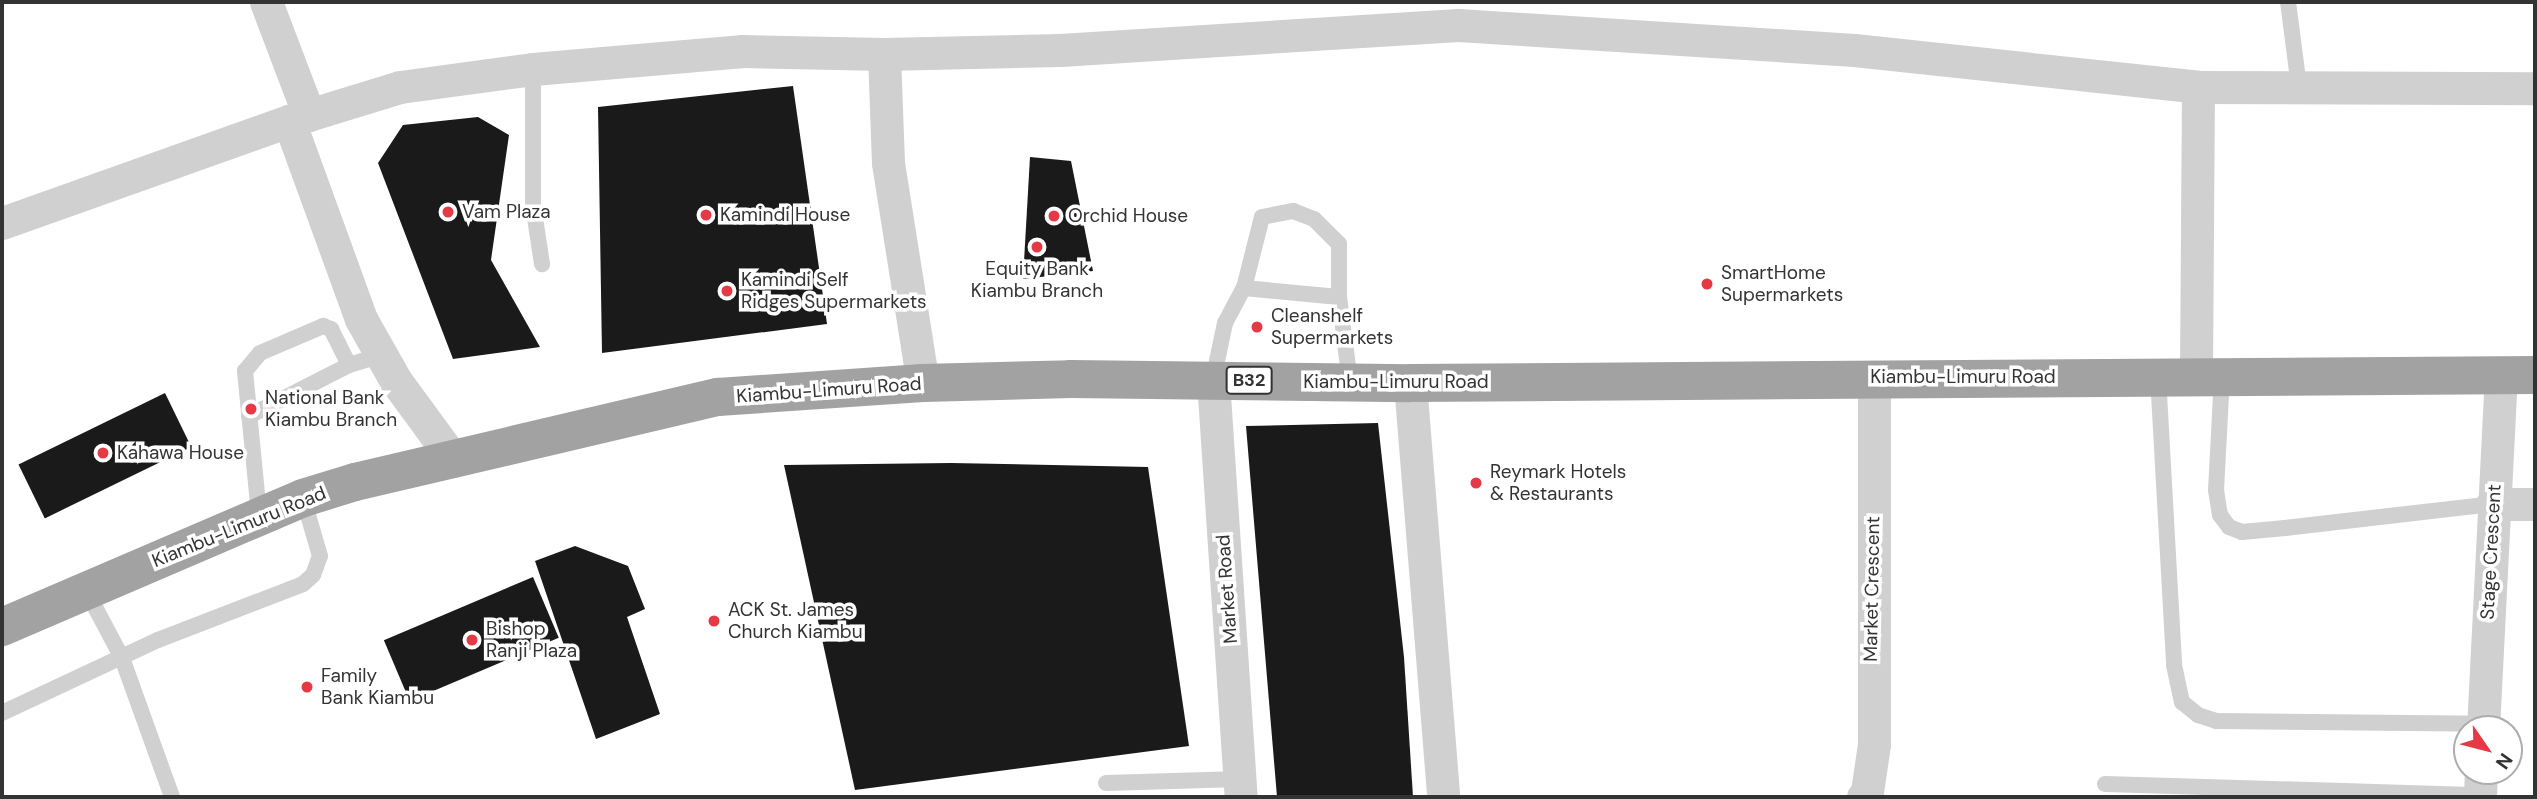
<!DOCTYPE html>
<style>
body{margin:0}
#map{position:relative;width:2537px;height:799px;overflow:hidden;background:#fff;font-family:"DM Sans",sans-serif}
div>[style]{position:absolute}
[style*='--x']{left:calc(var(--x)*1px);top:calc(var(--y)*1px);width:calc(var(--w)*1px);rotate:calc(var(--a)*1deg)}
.building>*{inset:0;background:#1a1a1a;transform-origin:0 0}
.service>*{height:16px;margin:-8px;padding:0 8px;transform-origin:8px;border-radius:8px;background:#d0d0d0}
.minor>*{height:33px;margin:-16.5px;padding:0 16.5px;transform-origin:16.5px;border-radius:16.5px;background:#d0d0d0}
.trunk>*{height:38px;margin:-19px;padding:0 19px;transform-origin:19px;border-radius:19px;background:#a2a2a2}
.dots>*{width:19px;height:19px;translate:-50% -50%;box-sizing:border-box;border:4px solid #fff;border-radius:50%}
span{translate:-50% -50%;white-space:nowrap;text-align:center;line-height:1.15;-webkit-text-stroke:7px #fff;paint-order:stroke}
.shield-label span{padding:2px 5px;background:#fff;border:2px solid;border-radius:5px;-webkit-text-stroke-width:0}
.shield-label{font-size:18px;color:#333;font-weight:700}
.poi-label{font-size:19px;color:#333}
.left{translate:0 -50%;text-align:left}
.street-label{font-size:19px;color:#333}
.frame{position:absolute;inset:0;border:4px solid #333;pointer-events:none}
.north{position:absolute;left:2453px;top:715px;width:70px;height:70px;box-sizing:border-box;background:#fff;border:2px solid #adadad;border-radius:50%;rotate:125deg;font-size:19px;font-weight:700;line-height:28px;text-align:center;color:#333}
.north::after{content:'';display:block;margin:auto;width:24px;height:32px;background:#e63946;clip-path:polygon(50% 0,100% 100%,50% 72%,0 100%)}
</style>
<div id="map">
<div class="building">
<i style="clip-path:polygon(793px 86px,827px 324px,602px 353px,598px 107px)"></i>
<i style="clip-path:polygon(478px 117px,509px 135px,491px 260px,540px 347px,453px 359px,378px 163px,403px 125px)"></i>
<i style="clip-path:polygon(1030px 157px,1071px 161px,1093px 271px,1023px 279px)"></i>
<i style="left:165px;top:393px;width:60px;height:163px;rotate:64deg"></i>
<i style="clip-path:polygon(1378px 423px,1404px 657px,1413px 797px,1277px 797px,1246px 426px)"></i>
<i style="clip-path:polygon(951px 463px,1148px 467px,1189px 746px,855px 790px,784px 465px)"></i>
<i style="clip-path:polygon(575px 546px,628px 566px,645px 609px,627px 617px,660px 714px,596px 739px,535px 561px)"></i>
<i style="left:533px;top:577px;width:66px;height:162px;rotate:67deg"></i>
</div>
<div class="service">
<i style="--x:2288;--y:2;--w:86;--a:82.6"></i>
<i style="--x:533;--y:69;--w:136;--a:90"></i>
<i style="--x:533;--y:205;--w:60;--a:81.3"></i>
<i style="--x:1244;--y:288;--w:95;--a:5.4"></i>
<i style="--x:2158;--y:376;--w:289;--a:86.8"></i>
<i style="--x:2174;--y:665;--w:38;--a:78"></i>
<i style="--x:2182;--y:702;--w:21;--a:39"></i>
<i style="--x:2198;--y:715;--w:19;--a:18"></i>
<i style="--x:2216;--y:721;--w:267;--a:0.6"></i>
<i style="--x:2222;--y:376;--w:114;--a:93"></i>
<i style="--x:2216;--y:490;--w:25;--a:81"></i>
<i style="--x:2220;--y:515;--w:15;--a:53"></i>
<i style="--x:2229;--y:527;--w:14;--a:21"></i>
<i style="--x:2242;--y:532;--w:43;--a:-5.3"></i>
<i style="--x:2285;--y:528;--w:208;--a:-6.6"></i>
<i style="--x:1213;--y:380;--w:58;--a:-78.1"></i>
<i style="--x:1225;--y:323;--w:40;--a:-62"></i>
<i style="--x:1244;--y:288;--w:73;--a:-75.8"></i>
<i style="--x:1262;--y:217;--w:32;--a:-11"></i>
<i style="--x:1293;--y:211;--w:22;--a:21"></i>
<i style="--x:1314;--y:219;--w:35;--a:45"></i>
<i style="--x:1339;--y:244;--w:53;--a:90"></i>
<i style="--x:1339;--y:297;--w:86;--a:82.6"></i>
<i style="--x:249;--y:416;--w:112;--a:-27"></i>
<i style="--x:349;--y:365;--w:34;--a:-17"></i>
<i style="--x:259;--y:514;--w:144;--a:-95.6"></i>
<i style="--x:245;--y:371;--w:23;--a:-50"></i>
<i style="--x:260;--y:353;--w:69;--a:-23.2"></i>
<i style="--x:323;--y:326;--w:9;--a:21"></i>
<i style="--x:331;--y:329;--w:40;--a:63.4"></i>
<i style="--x:86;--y:590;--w:77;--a:62.1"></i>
<i style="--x:122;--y:658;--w:148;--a:70.2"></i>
<i style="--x:2;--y:713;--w:172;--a:-25.1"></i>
<i style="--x:158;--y:640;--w:155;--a:-21.1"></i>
<i style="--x:303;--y:584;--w:13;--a:-42"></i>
<i style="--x:313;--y:575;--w:20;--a:-70"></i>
<i style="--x:320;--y:556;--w:60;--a:-106.3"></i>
<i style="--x:1106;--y:783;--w:134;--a:-1.7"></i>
<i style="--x:2105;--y:784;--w:375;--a:1.7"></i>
</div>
<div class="minor">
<i style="--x:266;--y:2;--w:121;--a:69.2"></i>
<i style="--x:884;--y:54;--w:109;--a:87.9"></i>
<i style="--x:888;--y:163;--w:223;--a:81"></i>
<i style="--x:2198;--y:87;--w:337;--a:0.2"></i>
<i style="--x:289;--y:121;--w:211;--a:70"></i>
<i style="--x:361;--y:319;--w:71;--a:60.6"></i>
<i style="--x:396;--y:381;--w:97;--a:53.8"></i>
<i style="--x:2;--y:223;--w:305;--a:-19.6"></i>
<i style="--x:289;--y:121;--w:116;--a:-17"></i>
<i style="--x:400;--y:87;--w:134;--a:-7.7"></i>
<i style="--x:533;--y:69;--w:211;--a:-4.9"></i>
<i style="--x:743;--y:51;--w:141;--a:1.2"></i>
<i style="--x:884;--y:54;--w:176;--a:-1.3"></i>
<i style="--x:1060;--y:50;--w:399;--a:-3.6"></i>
<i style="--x:1458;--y:25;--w:397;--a:3.6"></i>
<i style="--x:1854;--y:50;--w:346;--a:6.1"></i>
<i style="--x:2198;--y:87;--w:289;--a:90.4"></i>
<i style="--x:1213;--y:380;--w:418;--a:86.2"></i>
<i style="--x:1410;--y:383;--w:415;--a:85.4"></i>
<i style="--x:2492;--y:504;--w:43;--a:0"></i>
<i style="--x:2483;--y:729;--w:353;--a:-87.1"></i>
<i style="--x:1863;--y:797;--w:6;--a:-51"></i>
<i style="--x:1867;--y:792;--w:49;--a:-81.7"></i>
<i style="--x:1874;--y:744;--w:366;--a:-90"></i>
<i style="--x:2480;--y:797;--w:26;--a:-88"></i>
</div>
<div class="trunk">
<i style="--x:2;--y:627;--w:327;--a:-23.2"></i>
<i style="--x:303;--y:498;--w:54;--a:-17.1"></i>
<i style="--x:355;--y:482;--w:373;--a:-13.2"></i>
<i style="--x:718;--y:397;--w:205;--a:-3.9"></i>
<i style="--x:923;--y:383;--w:148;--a:-1.5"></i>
<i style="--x:1071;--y:379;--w:339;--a:0.7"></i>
<i style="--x:1410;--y:383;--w:1125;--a:-0.41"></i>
</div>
<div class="dots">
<i style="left:448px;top:212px;background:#e63946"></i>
<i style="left:706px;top:215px;background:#e63946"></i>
<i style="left:1054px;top:216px;background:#e63946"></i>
<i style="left:1037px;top:247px;background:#e63946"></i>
<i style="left:1707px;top:284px;background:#e63946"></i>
<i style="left:727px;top:291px;background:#e63946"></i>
<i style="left:1257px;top:327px;background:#e63946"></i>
<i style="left:251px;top:409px;background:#e63946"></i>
<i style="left:103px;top:453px;background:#e63946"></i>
<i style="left:1476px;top:483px;background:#e63946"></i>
<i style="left:714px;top:621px;background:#e63946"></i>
<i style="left:472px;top:640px;background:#e63946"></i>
<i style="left:307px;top:687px;background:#e63946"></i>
</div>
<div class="shield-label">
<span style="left:1249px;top:380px">B32</span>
</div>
<div class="poi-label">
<span class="left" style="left:462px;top:212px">Vam Plaza</span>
<span class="left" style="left:720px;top:215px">Kamindi House</span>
<span class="left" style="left:1068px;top:216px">Orchid House</span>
<span style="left:1037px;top:280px">Equity Bank<br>Kiambu Branch</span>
<span class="left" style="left:1721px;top:284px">SmartHome<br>Supermarkets</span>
<span class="left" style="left:741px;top:291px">Kamindi Self<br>Ridges Supermarkets</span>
<span class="left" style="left:1271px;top:327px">Cleanshelf<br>Supermarkets</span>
<span class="left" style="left:265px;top:409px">National Bank<br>Kiambu Branch</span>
<span class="left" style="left:117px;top:453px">Kahawa House</span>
<span class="left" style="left:1490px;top:483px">Reymark Hotels<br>&amp; Restaurants</span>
<span class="left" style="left:728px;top:621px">ACK St. James<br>Church Kiambu</span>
<span class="left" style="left:486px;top:640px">Bishop<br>Ranji Plaza</span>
<span class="left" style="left:321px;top:687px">Family<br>Bank Kiambu</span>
</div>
<div class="street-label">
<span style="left:1963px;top:377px">Kiambu-Limuru Road</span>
<span style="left:1396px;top:382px">Kiambu-Limuru Road</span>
<span style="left:829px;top:390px;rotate:-4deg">Kiambu-Limuru Road</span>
<span style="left:239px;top:527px;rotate:-22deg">Kiambu-Limuru Road</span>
<span style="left:2491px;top:552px;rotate:-87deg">Stage Crescent</span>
<span style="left:1227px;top:589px;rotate:-94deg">Market Road</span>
<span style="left:1872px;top:589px;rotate:-89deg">Market Crescent</span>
</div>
<div class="frame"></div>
<div class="north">N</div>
</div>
